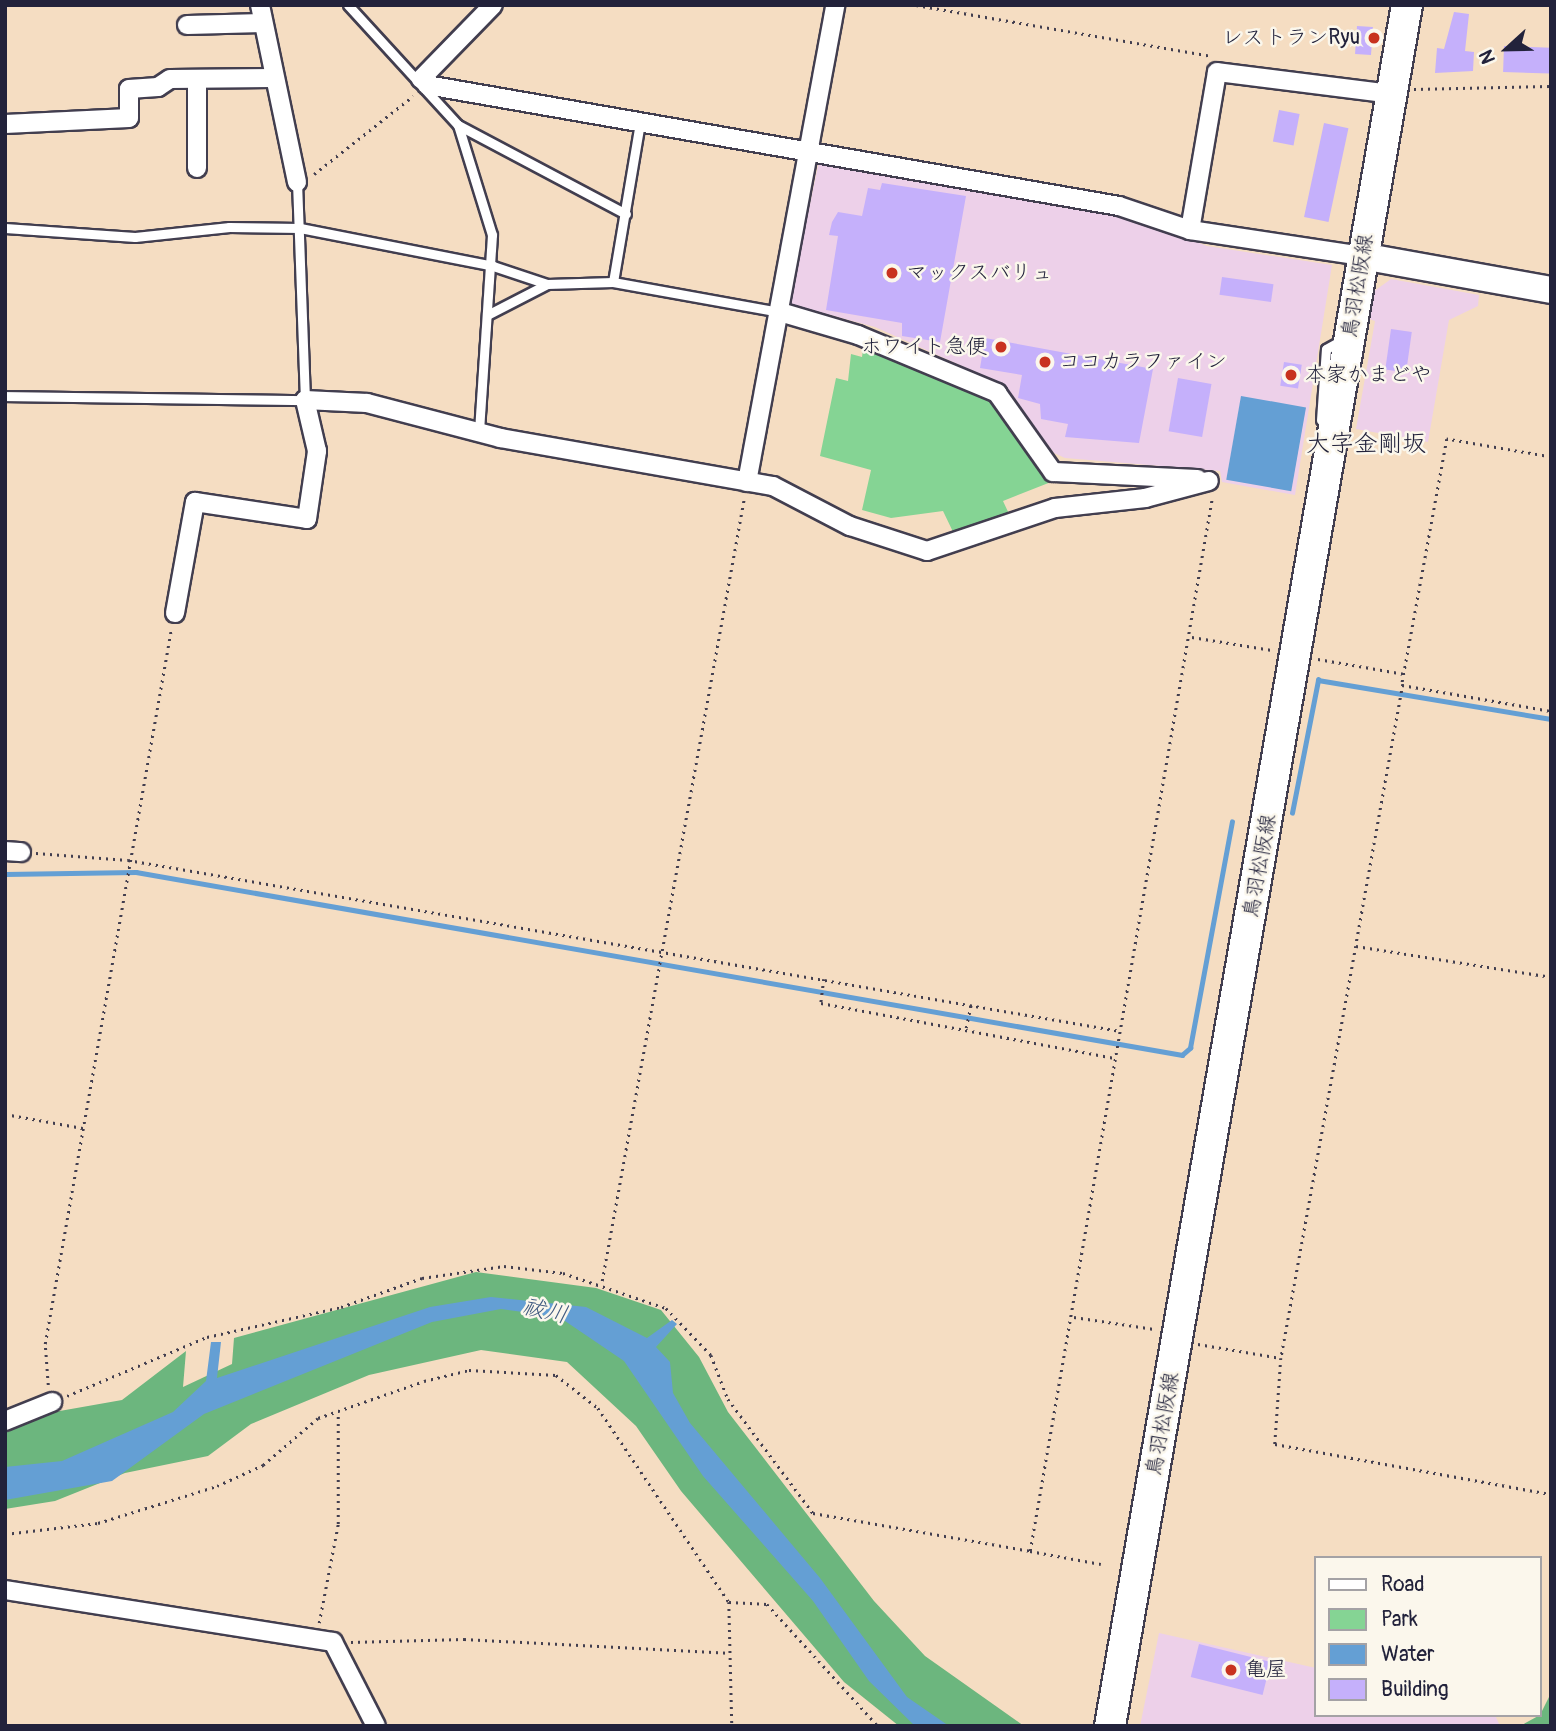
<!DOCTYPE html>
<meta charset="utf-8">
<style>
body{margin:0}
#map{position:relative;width:1556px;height:1731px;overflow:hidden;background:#f5ddc2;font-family:Pangolin,"Klee One",sans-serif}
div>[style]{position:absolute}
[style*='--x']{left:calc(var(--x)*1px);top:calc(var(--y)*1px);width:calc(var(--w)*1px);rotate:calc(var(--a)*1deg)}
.built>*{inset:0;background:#edd0e9}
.green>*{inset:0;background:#85d494}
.forest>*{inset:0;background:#6cb67e}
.water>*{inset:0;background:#649fd4;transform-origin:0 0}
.stream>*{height:4.5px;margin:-2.25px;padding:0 2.25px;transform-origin:2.25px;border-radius:2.25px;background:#649fd4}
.building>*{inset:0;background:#c5b0fb;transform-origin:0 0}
.path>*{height:2.5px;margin-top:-1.25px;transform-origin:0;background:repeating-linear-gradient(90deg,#423e4f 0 2px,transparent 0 7px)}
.roads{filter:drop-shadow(2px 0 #423e4f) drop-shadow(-2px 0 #423e4f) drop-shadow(0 2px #423e4f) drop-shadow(0 -2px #423e4f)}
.service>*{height:9px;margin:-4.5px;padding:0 4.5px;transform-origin:4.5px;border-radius:4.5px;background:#fff}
.minor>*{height:18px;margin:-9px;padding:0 9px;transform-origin:9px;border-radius:9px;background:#fff}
.secondary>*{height:26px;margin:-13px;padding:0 13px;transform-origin:13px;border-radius:13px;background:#fff}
.primary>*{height:30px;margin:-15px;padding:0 15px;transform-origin:15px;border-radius:15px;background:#fff}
.dots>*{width:19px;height:19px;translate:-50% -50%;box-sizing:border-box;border:4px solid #fbf7ec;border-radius:50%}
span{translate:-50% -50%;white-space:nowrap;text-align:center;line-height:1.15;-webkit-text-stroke:5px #fbf7ec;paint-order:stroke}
.poi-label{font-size:21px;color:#22223b}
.right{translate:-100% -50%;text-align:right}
.left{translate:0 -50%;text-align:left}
.street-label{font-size:21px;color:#22223b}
.water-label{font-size:23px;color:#405a80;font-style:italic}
.quarter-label{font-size:24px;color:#22223b}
.frame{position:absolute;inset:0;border:7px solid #22223b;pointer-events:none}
.legend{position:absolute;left:1314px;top:1556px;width:228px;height:161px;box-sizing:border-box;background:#fbf7ec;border:2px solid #a4a2a5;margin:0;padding:9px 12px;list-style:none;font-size:21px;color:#22223b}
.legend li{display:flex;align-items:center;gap:14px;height:35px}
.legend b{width:35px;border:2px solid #a4a2a5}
.north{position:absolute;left:1472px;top:14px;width:70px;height:70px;-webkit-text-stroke:5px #fbf7ec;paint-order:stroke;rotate:248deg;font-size:19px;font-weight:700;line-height:28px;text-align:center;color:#22223b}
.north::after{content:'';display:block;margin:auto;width:24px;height:32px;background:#22223b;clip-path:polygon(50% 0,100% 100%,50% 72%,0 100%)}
</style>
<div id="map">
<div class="built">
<i style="clip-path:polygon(819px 161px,1115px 211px,1207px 246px,1332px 265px,1295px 495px,1222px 482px,1220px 471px,1065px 458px,1054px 453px,1002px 384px,875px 327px,789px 304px)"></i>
<i style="clip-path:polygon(1391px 279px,1479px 295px,1478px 306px,1449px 320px,1428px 442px,1356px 429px,1375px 321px,1369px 319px,1373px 292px)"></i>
<i style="clip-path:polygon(1159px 1633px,1316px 1668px,1316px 1715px,1495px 1715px,1500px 1726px,1140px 1726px)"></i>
</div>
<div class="green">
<i style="clip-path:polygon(864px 342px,993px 396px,1051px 482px,1003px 501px,1010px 516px,955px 536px,943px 511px,891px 518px,862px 510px,871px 470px,820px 456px,836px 378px,848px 381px,851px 354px,862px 357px)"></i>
</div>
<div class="forest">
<i style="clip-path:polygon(476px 1272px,596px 1288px,661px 1310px,699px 1357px,728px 1412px,874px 1601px,925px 1656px,1024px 1726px,899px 1726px,844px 1682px,681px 1491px,636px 1426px,567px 1362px,481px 1350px,369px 1375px,251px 1424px,208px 1456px,125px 1473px,55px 1501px,5px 1509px,5px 1433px,37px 1415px,122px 1400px,186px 1351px,183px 1387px,232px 1364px,234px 1338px)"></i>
<i style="clip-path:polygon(1551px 1693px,1551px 1726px,1520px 1726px,1540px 1715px)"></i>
</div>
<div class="water">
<i style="left:1241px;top:396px;width:66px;height:85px;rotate:10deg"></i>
<i style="clip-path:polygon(491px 1297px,586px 1307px,647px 1338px,672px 1320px,677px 1324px,656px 1347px,670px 1362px,673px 1393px,690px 1423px,820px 1578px,907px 1697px,949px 1726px,915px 1726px,869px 1681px,813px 1601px,703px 1476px,624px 1361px,565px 1321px,538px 1314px,501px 1309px,432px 1322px,204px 1414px,112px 1481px,5px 1500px,5px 1467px,62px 1461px,173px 1412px,206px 1381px,211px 1342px,221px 1342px,217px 1378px,430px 1307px)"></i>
</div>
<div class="stream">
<i style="--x:1292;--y:813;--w:136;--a:-78.9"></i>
<i style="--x:1318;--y:680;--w:236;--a:9.5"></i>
<i style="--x:5;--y:874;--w:131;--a:-0.9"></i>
<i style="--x:136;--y:872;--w:1062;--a:9.92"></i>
<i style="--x:1182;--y:1055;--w:11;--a:-41"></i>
<i style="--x:1190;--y:1048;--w:230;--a:-79.5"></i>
</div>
<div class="building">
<i style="clip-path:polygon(1454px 12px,1469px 14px,1465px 51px,1474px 52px,1473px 71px,1435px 73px,1437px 48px,1444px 49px)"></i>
<i style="left:1357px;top:26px;width:16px;height:28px;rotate:4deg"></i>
<i style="left:1504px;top:46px;width:47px;height:26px;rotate:2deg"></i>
<i style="left:1279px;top:110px;width:21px;height:32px;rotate:11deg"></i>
<i style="left:1324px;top:123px;width:25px;height:96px;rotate:12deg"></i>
<i style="clip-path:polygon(882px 183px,966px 196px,940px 342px,902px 336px,902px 323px,826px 310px,838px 236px,829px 235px,832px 222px,838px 212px,862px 216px,868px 188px,880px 190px)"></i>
<i style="left:1222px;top:277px;width:52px;height:18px;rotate:8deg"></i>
<i style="left:1391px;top:329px;width:21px;height:41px;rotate:8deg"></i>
<i style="clip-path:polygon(985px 338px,1153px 369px,1139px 443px,1065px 437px,1068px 424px,1041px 419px,1040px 404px,1018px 398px,1022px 375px,980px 368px)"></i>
<i style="left:1284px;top:362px;width:18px;height:24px;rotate:9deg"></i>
<i style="left:1178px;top:378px;width:34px;height:54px;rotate:10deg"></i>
<i style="left:1199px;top:1644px;width:74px;height:34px;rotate:14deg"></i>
</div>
<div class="path">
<i style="--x:916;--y:5;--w:300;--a:9.8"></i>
<i style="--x:1414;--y:89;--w:137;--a:-1.3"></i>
<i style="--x:314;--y:174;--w:126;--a:-38.2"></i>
<i style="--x:1551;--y:457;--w:106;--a:-170.2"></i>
<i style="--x:1447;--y:439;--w:250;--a:100.4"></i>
<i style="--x:1402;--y:685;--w:151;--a:9.9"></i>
<i style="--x:1192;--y:637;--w:81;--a:9.2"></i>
<i style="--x:1318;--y:659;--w:88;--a:9.8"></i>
<i style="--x:1403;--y:684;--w:266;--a:100.2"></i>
<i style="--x:1356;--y:946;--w:197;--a:9"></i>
<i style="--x:36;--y:853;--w:92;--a:4.4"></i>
<i style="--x:128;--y:860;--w:1007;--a:9.78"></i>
<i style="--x:1356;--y:946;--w:419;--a:100.3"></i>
<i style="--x:1281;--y:1358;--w:86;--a:94"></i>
<i style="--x:1275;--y:1444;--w:280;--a:10.3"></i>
<i style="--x:824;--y:979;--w:24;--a:97"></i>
<i style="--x:821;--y:1003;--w:300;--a:10.6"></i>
<i style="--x:966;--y:1028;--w:25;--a:-78"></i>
<i style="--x:5;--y:1114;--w:79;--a:10.2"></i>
<i style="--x:602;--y:1281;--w:795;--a:-79.71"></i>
<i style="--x:1074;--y:1317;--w:81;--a:8.5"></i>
<i style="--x:1198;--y:1344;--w:84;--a:9.6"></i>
<i style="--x:48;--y:1385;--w:41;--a:-94.2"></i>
<i style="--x:45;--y:1344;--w:725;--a:-79.99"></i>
<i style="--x:67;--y:1396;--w:152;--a:-22.9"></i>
<i style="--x:207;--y:1337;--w:137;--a:-12.6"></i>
<i style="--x:341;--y:1307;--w:86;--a:-19.7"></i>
<i style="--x:422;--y:1278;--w:83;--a:-8.3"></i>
<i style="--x:504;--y:1266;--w:59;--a:6.8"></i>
<i style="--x:563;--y:1273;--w:109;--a:18.8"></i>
<i style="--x:666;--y:1308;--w:65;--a:46.2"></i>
<i style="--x:711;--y:1355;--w:47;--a:68.9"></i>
<i style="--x:728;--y:1399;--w:142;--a:53.3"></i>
<i style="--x:813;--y:1513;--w:220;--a:9.9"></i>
<i style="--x:1030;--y:1551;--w:1069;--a:-80.19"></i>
<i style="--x:5;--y:1534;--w:94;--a:-6.7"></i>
<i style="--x:98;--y:1523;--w:125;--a:-17.3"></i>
<i style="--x:217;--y:1486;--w:51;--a:-24.5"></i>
<i style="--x:263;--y:1465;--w:72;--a:-40.5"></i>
<i style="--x:318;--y:1418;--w:112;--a:-19.2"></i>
<i style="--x:424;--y:1381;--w:46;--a:-13.7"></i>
<i style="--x:469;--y:1370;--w:87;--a:3.3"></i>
<i style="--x:556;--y:1375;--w:53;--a:38.2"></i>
<i style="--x:598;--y:1408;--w:234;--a:56"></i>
<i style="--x:729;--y:1602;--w:124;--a:88.6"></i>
<i style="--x:1030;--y:1551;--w:72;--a:10.4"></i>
<i style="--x:729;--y:1602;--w:38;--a:3"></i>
<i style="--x:767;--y:1604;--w:165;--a:47.7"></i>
<i style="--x:319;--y:1623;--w:101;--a:-79.1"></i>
<i style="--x:338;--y:1524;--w:112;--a:-90"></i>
<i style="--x:351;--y:1642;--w:113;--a:-1.5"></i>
<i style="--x:464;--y:1639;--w:264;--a:3"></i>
</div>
<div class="roads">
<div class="service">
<i style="--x:348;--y:5;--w:163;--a:47.5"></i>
<i style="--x:458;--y:125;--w:190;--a:27.9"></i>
<i style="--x:458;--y:125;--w:115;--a:72.8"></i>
<i style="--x:492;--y:235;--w:198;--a:93.8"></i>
<i style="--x:5;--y:228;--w:130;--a:4"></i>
<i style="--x:135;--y:237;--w:95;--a:-6.1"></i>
<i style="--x:229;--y:227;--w:71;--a:0.8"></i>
<i style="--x:300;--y:228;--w:197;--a:11.1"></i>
<i style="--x:493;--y:266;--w:57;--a:18.4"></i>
<i style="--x:613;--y:282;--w:162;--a:-80.4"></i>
<i style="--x:489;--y:314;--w:65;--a:-27.3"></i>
<i style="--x:547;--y:284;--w:66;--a:-1.7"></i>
<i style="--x:613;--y:282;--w:170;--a:10.2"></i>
<i style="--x:5;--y:396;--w:300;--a:0.8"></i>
<i style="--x:305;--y:400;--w:218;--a:-92.1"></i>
<i style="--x:1321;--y:420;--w:71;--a:-86"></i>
<i style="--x:1326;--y:349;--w:18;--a:-29"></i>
</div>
<div class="minor">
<i style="--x:260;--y:5;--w:181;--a:78.2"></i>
<i style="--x:187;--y:25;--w:76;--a:-1.5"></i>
<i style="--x:197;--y:79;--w:89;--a:90"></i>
<i style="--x:421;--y:79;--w:103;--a:-45.8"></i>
<i style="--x:427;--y:85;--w:702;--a:9.92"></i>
<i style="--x:1119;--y:206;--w:75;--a:18.7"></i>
<i style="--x:1190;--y:230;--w:174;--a:8.6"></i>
<i style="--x:5;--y:124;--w:124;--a:-2.8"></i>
<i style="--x:129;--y:118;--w:29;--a:-90"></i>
<i style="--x:129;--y:89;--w:29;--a:-4"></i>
<i style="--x:158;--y:87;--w:14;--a:-34"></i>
<i style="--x:170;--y:79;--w:102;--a:-0.6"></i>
<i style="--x:1190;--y:230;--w:160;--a:-80.3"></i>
<i style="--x:1217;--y:72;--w:176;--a:7.2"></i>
<i style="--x:780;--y:312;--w:81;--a:16.4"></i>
<i style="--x:858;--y:335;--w:151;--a:22.6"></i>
<i style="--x:997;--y:393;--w:97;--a:54.7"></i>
<i style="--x:1053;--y:472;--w:145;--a:2.8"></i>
<i style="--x:747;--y:482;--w:485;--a:-79.5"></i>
<i style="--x:175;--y:613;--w:113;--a:-79.8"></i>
<i style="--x:195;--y:502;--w:113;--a:8.6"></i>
<i style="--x:307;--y:519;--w:69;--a:-81.6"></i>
<i style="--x:317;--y:451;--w:52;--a:-103.2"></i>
<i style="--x:305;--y:400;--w:62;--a:2.8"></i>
<i style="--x:367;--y:403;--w:138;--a:14.7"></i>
<i style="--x:500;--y:438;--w:277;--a:10"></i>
<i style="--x:773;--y:486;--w:87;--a:27.5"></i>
<i style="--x:850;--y:526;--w:81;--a:18"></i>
<i style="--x:927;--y:551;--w:135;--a:-18.6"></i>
<i style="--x:1055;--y:508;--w:91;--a:-6.3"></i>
<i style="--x:1145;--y:498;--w:66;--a:-14.9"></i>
<i style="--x:5;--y:851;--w:16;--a:4"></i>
<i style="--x:5;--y:1421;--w:51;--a:-22"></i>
<i style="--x:5;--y:1590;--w:332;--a:9"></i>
<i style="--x:333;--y:1642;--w:94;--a:62.9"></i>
</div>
<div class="secondary">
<i style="--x:1362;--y:256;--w:192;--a:10.2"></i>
</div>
<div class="primary">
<i style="--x:1110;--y:1726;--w:1746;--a:-80.21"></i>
</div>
</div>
<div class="dots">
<i style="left:1374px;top:38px;background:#c8321e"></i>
<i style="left:892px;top:273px;background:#c8321e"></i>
<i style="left:1001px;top:347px;background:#c8321e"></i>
<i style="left:1045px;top:362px;background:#c8321e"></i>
<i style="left:1291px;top:375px;background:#c8321e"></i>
<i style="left:1231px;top:1670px;background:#c8321e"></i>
</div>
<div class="poi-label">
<span class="right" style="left:1360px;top:38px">レストランRyu</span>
<span class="left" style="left:906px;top:273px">マックスバリュ</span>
<span class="right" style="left:987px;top:347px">ホワイト急便</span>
<span class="left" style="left:1059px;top:362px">ココカラファイン</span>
<span class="left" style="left:1305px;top:375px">本家かまどや</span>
<span class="left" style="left:1245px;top:1670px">亀屋</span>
</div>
<div class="street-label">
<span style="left:1358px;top:286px;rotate:-81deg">鳥羽松阪線</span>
<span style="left:1260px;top:866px;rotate:-80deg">鳥羽松阪線</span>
<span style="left:1163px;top:1424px;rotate:-80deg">鳥羽松阪線</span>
</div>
<div class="water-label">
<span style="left:545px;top:1311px;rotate:13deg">祓川</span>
</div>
<div class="quarter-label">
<span style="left:1366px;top:444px">大字金剛坂</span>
</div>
<div class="frame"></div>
<ul class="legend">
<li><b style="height:9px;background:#fff"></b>Road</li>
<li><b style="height:19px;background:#85d494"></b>Park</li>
<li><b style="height:19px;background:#649fd4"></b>Water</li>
<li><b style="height:19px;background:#c5b0fb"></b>Building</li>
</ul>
<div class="north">N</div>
</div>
